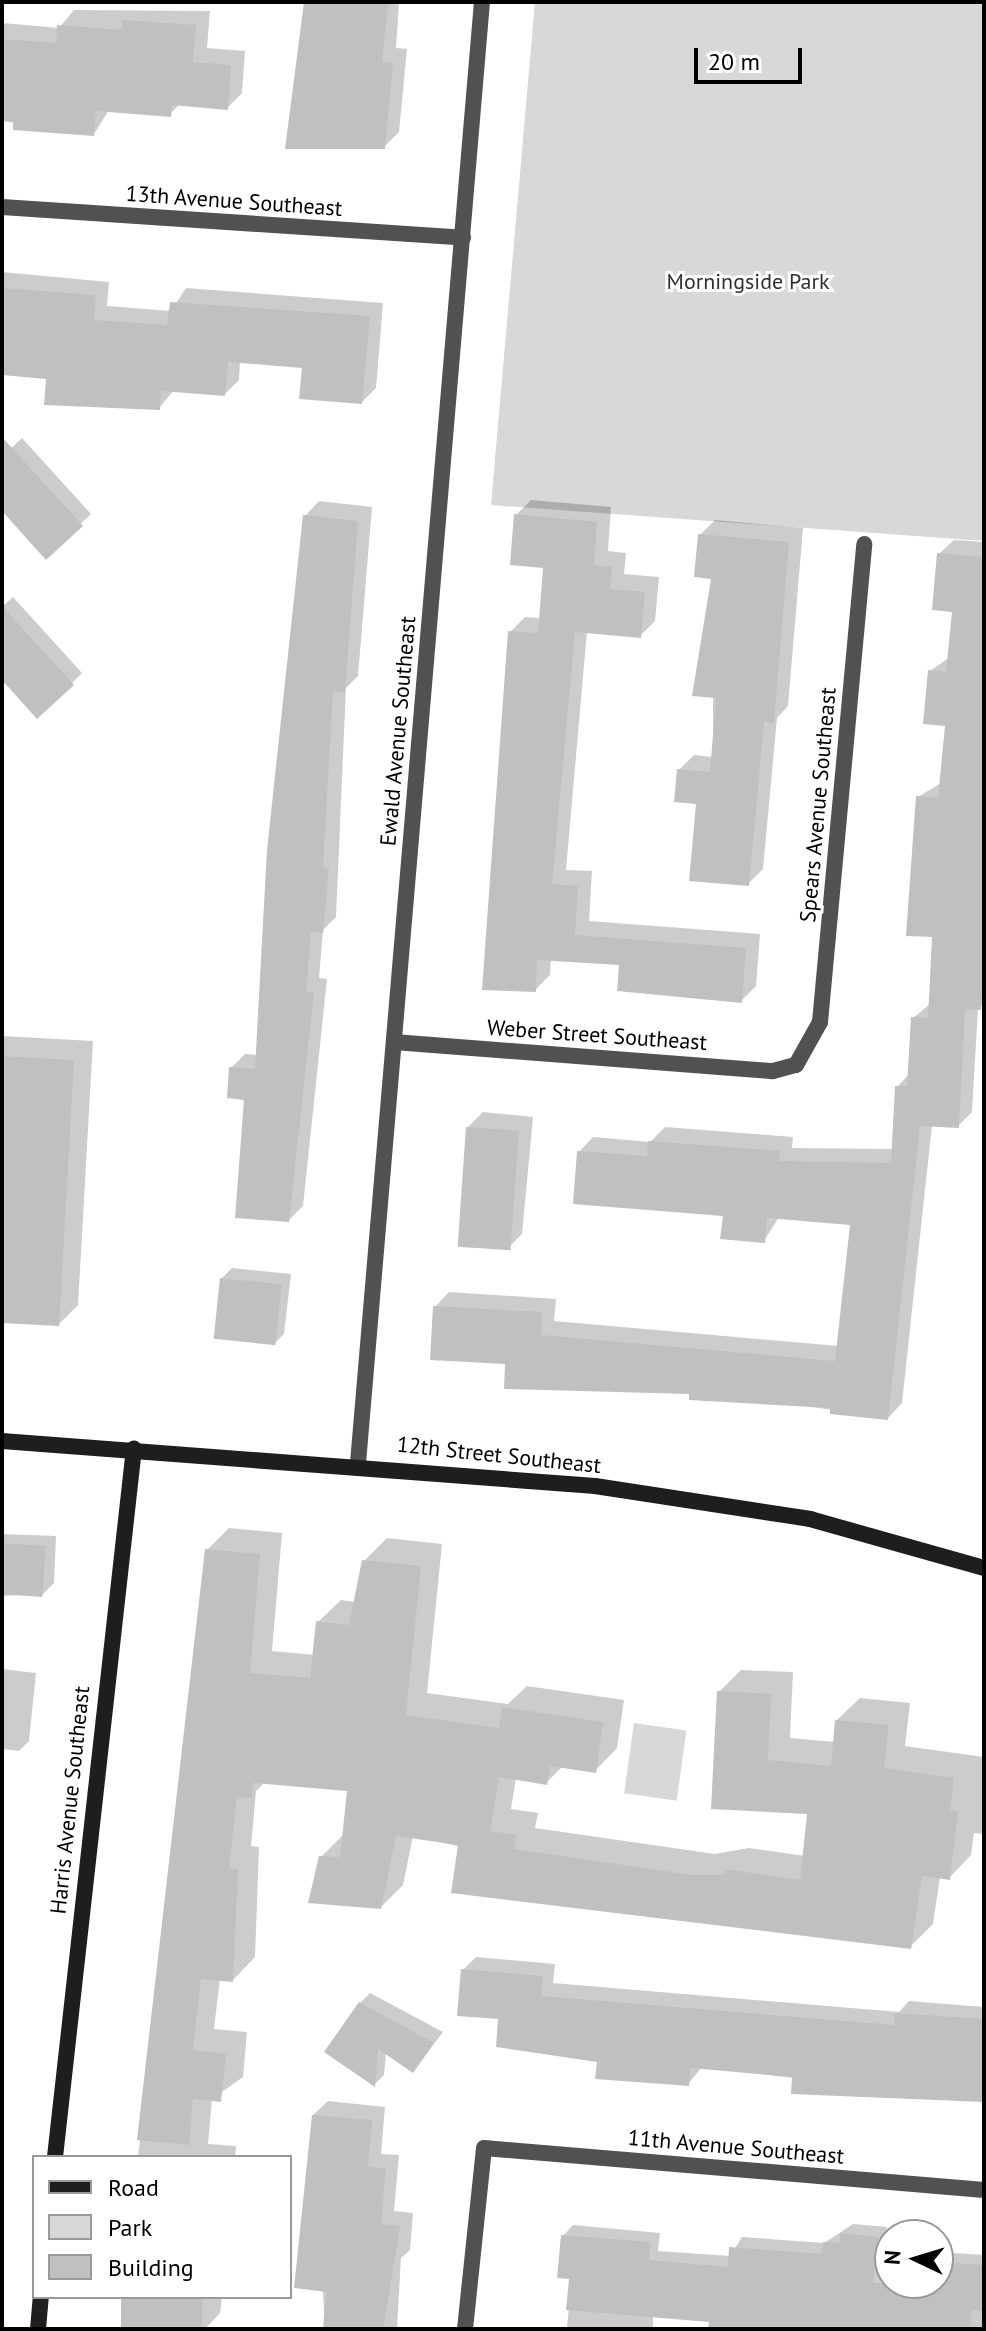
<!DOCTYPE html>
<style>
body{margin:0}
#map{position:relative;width:986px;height:2331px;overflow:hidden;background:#fff;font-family:"PT Sans",sans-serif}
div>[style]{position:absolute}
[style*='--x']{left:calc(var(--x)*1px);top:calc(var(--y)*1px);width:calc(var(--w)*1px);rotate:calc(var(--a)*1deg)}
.green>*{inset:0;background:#d8d8d8;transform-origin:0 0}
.shadow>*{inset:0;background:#0003}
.building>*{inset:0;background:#c0c0c0;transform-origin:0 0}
.street>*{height:16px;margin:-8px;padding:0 8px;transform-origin:8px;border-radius:8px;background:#515151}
.secondary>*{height:16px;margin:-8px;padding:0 8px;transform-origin:8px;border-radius:8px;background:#1e1e1e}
span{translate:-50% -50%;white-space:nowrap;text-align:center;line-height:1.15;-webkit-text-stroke:6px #fff;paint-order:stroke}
.street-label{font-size:22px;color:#000}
.park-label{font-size:22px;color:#2f2f2f}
.frame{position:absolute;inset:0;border:4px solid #000;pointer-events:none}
.legend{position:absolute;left:32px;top:2155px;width:260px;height:144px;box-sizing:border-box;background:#fff;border:2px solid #999;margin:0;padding:10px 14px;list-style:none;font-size:24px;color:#000}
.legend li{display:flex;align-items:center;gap:16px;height:40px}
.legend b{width:40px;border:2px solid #999}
.north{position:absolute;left:874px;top:2219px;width:80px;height:80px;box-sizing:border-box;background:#fff;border:2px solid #999;border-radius:50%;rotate:274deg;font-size:22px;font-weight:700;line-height:32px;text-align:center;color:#000}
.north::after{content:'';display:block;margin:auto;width:28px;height:36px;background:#000;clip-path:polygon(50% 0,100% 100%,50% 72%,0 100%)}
.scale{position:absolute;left:694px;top:48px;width:108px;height:36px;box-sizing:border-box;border:4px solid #000;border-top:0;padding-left:10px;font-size:24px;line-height:28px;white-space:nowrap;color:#000;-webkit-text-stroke:6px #fff;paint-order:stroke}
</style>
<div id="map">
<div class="green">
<i style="clip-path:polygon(535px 2px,984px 2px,984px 541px,491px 505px)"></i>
<i style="left:634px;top:1723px;width:53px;height:71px;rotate:8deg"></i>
</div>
<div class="shadow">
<i style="clip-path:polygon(305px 2px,399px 2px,396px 48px,407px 49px,399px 132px,384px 147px)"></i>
<i style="clip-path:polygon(74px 10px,210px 11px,207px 48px,245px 51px,242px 93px,227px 108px,180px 104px,170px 114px,109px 110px,94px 134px,2px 121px,2px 23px,59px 28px)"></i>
<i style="clip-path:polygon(2px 272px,109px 282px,107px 306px,171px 311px,186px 288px,383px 303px,376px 388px,362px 402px,304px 366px,240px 361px,239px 380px,225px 394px,174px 390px,159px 408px,49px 377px,2px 373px)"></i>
<i style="clip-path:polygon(22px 438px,91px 514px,46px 557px,2px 508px,2px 457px)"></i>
<i style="clip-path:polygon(531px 500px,611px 507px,608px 551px,626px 553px,624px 574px,659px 577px,655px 621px,640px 636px,587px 631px,566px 870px,592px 871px,589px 921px,760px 934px,756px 986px,741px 1001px,621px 963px,551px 959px,550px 975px,535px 990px,510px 632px,525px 617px,541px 618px,546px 566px,516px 515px)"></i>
<i style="clip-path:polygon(319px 501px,372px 507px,358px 676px,346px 688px,336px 917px,323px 930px,319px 978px,327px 979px,303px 1206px,289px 1220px,231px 1068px,245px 1054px,258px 1055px,305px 516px)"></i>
<i style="clip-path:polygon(715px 520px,803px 528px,788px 706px,777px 718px,763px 869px,748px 884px,679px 770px,694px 755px,713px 757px,713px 577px,700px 535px)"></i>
<i style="clip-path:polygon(954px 540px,984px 542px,984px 1004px,978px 1008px,972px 1112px,958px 1126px,932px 1125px,902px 1403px,888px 1418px,507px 1363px,435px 1307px,449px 1292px,556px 1299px,554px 1321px,839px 1346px,852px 1223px,779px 1217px,764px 1241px,725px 1214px,579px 1152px,593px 1137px,650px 1142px,665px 1127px,793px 1137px,792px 1148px,893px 1149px,897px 1087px,910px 1073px,913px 1018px,930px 1004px,934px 935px,918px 797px,941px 783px,947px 724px,930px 671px,950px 657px,954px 610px,939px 554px)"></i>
<i style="clip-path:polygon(13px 597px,82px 673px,72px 683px,2px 677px,2px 607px)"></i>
<i style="clip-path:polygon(2px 1036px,93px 1041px,78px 1305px,59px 1324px,2px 1321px)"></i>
<i style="clip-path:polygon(483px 1112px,533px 1117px,522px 1234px,507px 1249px,468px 1127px)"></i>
<i style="clip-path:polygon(232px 1268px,291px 1274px,284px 1334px,274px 1344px,222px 1278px)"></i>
<i style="clip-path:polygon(229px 1528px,282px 1533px,272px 1651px,315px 1655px,318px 1622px,341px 1600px,356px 1602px,364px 1561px,387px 1538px,442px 1544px,427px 1693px,508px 1704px,527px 1686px,624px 1700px,617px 1748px,595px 1771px,563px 1766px,546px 1783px,516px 1778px,511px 1809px,538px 1813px,535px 1828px,715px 1854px,749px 1848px,805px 1856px,809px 1812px,713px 1807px,719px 1692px,741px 1670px,793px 1672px,790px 1738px,835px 1742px,837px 1720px,860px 1698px,910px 1703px,905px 1746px,984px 1757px,984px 1834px,974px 1833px,971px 1855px,949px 1878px,940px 1877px,933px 1924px,910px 1947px,413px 1836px,403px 1885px,381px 1907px,321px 1857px,344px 1834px,349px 1790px,265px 1782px,256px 1791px,251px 1846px,259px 1847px,255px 1957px,233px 1980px,220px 1978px,214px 2029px,247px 2032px,243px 2077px,212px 2099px,208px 2144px,236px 2146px,235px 2157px,138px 2157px,207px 1550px)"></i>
<i style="clip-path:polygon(2px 1534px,56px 1536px,54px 1583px,43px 1594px,2px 1596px)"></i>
<i style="clip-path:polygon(2px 1669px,36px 1673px,29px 1741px,19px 1751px,2px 1749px)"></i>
<i style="clip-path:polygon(476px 1957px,555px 1964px,553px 1983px,899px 2012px,909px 2001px,984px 2007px,984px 2101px,702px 2067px,688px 2084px,599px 2060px,500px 2017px,463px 1970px)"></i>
<i style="clip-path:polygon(370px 1993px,443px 2032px,413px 2071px,386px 2052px,384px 2075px,375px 2084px,360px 2003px)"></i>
<i style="clip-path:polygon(328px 2101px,385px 2107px,381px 2154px,399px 2155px,394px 2211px,413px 2213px,410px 2250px,401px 2258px,397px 2329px,325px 2329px,313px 2115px)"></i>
<i style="clip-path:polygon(853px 2224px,887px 2227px,890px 2283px,938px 2283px,938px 2252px,984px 2255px,984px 2329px,710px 2329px,711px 2320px,653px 2316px,653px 2329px,560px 2329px,567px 2327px,572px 2277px,563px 2236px,573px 2225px,660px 2233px,658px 2251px,730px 2256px,742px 2237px,824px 2243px)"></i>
<i style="clip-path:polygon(125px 2297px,222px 2297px,220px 2313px,205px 2329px,121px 2329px)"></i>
</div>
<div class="building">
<i style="clip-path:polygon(304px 2px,388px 2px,382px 62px,393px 63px,385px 149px,285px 149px)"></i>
<i style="clip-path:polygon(122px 20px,196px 25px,193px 62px,231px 65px,228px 110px,172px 105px,171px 117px,96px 111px,94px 136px,13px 130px,13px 121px,2px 120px,2px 39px,56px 43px,57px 25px,122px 30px)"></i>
<i style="clip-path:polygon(2px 288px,96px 295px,94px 320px,167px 325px,170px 302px,370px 316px,362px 404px,299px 399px,302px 368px,228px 362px,225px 396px,161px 391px,160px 410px,44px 405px,46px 379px,2px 375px)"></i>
<i style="clip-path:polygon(2px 437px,83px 526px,46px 560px,2px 511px)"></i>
<i style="clip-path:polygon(514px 514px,597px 522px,594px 565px,612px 567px,610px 589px,645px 592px,641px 638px,575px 632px,552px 884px,578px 886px,575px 935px,746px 948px,742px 1003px,617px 991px,619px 965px,537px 960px,536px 992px,482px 990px,508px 631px,538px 633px,543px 568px,510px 565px)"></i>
<i style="clip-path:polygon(303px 515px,358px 521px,345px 692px,333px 691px,323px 867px,329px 868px,323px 933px,311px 932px,306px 992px,314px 992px,289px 1222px,235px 1218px,244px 1100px,227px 1098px,229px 1067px,255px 1069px,267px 850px)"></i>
<i style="clip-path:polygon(698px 534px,789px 542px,774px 723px,764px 722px,749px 886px,689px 881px,696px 804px,674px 802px,677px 769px,710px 772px,716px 698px,692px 696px,711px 579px,694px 577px)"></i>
<i style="clip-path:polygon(937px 553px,984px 557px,984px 958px,981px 1010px,965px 1009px,959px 1128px,920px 1126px,888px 1420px,830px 1414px,830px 1408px,689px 1400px,689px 1394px,504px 1389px,505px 1364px,430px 1360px,433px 1306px,542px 1312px,541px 1335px,835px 1361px,850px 1225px,767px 1218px,765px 1243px,720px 1239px,723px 1216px,573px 1204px,577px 1151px,647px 1156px,648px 1141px,780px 1151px,779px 1161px,891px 1163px,895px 1086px,907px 1086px,911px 1017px,928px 1018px,932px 937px,906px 936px,916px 796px,938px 798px,945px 726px,923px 724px,928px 670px,946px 672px,952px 612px,932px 610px)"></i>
<i style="clip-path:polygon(2px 606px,74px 685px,37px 719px,2px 680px)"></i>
<i style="clip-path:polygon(2px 1056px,74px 1060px,59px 1326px,2px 1323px)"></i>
<i style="left:466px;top:1127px;width:53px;height:120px;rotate:4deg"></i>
<i style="left:220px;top:1278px;width:62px;height:61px;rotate:6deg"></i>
<i style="left:2px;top:1543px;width:44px;height:51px;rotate:4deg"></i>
<i style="clip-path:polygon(205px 1549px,260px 1554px,250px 1673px,310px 1678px,316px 1621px,349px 1625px,362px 1560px,421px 1566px,406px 1715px,499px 1728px,502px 1707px,603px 1722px,596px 1773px,550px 1766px,547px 1785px,499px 1777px,490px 1831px,516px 1835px,514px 1849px,692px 1875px,724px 1875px,725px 1869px,800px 1880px,807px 1814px,711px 1809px,717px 1691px,771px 1694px,768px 1760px,831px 1766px,835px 1720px,889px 1725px,884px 1768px,954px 1778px,950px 1810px,958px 1811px,950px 1880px,922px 1876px,911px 1949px,451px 1893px,458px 1845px,396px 1836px,381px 1909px,308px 1903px,319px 1856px,340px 1857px,347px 1791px,253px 1783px,252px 1798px,237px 1797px,229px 1868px,238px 1869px,233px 1982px,201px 1979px,193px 2050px,226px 2054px,221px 2102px,193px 2099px,189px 2145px,137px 2140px)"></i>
<i style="clip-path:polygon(461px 1969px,543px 1976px,541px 1996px,894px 2025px,895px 2013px,984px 2019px,984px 2102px,791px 2094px,792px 2077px,691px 2068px,689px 2086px,595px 2079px,597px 2062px,496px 2047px,498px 2019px,457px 2016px)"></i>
<i style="clip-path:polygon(359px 2002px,434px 2043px,413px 2073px,378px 2049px,375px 2087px,324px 2052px)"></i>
<i style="clip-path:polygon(312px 2115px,372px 2120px,368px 2167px,386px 2169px,381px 2224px,400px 2226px,383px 2329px,323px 2329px,326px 2292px,294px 2288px)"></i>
<i style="clip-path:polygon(840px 2233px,878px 2237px,873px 2283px,938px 2283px,938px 2262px,984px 2265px,984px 2311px,971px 2310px,970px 2329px,708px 2329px,709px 2322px,566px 2310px,569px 2279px,557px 2278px,561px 2235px,650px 2242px,649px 2260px,728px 2267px,729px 2247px,822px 2254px,823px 2242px,839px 2243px)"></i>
<i style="left:121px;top:2297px;width:81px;height:32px"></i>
</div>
<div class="street">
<i style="--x:2;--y:207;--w:462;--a:3.8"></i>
<i style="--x:394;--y:1042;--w:380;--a:4.4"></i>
<i style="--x:773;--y:1071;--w:24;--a:-15"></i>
<i style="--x:796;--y:1065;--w:49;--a:-60.8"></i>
<i style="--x:820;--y:1022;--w:480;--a:-84.7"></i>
<i style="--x:358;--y:1463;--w:1466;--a:-85.15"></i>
<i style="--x:465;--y:2329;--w:182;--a:-84"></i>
<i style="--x:484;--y:2148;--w:502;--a:4.8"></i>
</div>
<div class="secondary">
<i style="--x:2;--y:1441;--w:595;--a:4.34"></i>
<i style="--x:595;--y:1486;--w:218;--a:8.7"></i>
<i style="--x:810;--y:1519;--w:181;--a:15.7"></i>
<i style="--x:55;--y:2157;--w:713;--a:-83.64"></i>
<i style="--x:38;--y:2329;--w:32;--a:-85"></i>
</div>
<div class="street-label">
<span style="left:234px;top:201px;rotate:4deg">13th Avenue Southeast</span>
<span style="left:398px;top:731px;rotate:-85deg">Ewald Avenue Southeast</span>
<span style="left:818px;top:805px;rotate:-85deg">Spears Avenue Southeast</span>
<span style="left:597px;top:1035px;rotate:4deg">Weber Street Southeast</span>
<span style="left:499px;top:1455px;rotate:6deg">12th Street Southeast</span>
<span style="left:70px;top:1800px;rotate:-84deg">Harris Avenue Southeast</span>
<span style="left:736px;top:2147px;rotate:5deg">11th Avenue Southeast</span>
</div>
<div class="park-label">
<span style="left:748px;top:282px">Morningside Park</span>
</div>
<div class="frame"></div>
<ul class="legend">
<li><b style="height:10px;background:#1e1e1e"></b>Road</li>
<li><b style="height:22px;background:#d8d8d8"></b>Park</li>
<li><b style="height:22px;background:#c0c0c0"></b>Building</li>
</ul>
<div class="north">N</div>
<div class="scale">20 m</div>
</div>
